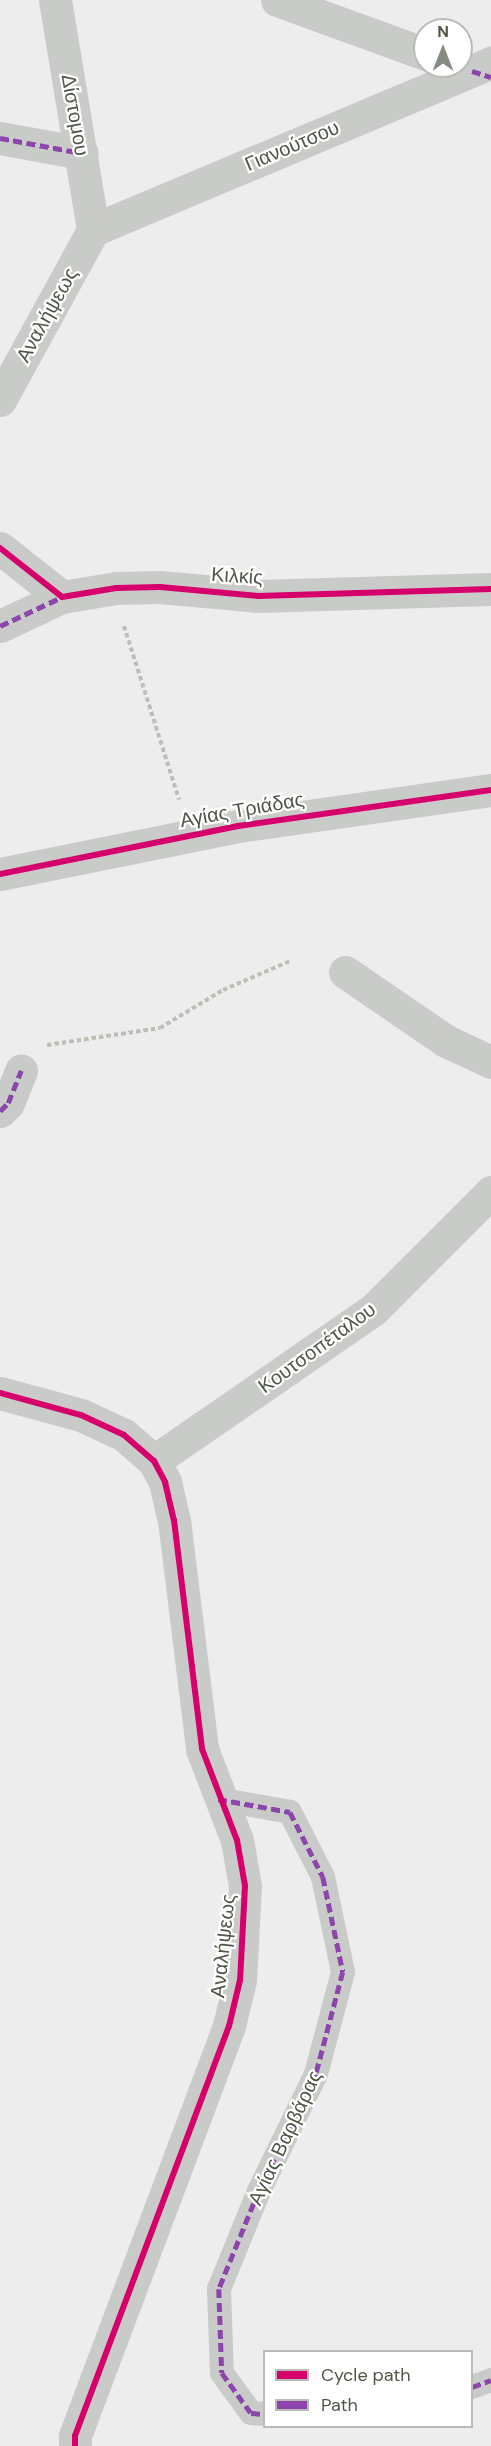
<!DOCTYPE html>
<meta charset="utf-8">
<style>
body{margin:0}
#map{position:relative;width:491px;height:2446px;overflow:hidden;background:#ededee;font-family:"DM Sans",sans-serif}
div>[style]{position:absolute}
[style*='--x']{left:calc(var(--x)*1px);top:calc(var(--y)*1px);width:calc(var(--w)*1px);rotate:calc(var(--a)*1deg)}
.path>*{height:4px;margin-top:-2px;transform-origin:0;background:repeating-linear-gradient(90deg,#c0bdb6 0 4.5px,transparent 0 7.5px)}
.pedestrian>*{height:24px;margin:-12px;padding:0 12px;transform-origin:12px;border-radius:12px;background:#c9cbc8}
.minor>*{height:33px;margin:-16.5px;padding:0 16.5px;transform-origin:16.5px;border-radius:16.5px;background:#c9cbc8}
.quiet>*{height:4.5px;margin-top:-2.25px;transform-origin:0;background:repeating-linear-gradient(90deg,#8e44ad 0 9px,transparent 0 13.5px)}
.cycleway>*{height:6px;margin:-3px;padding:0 3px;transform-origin:3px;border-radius:3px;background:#d6006c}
span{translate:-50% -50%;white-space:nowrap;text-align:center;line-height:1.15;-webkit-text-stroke:4.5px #fff;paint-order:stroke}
.street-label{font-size:20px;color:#4e5747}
.legend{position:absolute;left:263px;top:2350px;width:210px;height:78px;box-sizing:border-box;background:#fff;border:2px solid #b8bcb5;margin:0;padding:8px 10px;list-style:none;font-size:18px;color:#4e5747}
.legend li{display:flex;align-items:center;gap:12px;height:30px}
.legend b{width:30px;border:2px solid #b8bcb5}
.north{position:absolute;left:413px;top:18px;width:60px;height:60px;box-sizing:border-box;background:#fff;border:2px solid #b8bcb5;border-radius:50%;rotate:0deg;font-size:16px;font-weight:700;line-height:24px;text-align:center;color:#4e5747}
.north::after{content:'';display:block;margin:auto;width:21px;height:27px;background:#868c81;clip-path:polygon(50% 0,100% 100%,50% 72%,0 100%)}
</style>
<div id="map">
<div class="path">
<i style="--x:124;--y:626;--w:182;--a:72.4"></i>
<i style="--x:47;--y:1045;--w:114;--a:-8.6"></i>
<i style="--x:160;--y:1028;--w:74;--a:-31.1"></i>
<i style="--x:223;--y:990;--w:73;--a:-23.4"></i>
</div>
<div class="pedestrian">
<i style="--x:218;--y:1799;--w:73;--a:10.2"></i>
<i style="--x:290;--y:1812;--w:73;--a:63.1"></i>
<i style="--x:323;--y:1877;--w:97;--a:78.1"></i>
<i style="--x:343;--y:1972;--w:106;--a:104.8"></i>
<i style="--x:316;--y:2074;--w:130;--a:116"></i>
<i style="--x:259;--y:2191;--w:106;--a:112.2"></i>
<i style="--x:219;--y:2289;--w:84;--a:88"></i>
<i style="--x:222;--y:2373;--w:49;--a:54.1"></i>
<i style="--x:251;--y:2413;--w:13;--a:4"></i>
<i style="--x:472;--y:2387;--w:20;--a:-20"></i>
</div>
<div class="minor">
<i style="--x:55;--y:0;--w:233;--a:80.6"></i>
<i style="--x:277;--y:0;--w:158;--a:20"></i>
<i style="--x:0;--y:138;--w:83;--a:10.4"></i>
<i style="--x:93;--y:230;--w:432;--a:-22.8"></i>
<i style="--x:0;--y:400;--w:194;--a:-61.3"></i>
<i style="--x:0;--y:548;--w:79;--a:38.3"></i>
<i style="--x:62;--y:597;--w:55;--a:-9.5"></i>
<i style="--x:116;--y:588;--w:44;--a:-1.3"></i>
<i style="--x:160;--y:587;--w:98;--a:5.2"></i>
<i style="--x:258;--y:596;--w:233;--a:-1.7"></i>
<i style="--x:0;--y:626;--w:68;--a:-25.1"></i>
<i style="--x:0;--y:874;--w:243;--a:-11.4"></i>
<i style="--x:238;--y:826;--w:256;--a:-8.1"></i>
<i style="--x:345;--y:972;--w:122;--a:34.3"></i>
<i style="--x:446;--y:1041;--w:50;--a:25"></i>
<i style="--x:0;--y:1111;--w:11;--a:-45"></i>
<i style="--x:8;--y:1103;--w:35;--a:-68"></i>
<i style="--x:0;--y:1393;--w:84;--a:15.2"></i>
<i style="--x:81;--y:1415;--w:47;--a:24.9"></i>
<i style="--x:124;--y:1435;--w:40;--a:41"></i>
<i style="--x:154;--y:1461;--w:24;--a:62"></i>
<i style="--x:165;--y:1482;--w:39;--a:77"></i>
<i style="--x:174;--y:1520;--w:231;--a:83"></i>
<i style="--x:202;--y:1749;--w:97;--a:69"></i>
<i style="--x:237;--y:1840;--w:47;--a:80.1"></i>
<i style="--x:245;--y:1886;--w:94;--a:93"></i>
<i style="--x:240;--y:1980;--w:47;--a:103.4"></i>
<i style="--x:229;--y:2026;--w:438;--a:110.6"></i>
<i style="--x:75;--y:2436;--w:10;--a:90"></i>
<i style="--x:154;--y:1461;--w:266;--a:-34.6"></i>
<i style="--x:373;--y:1310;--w:167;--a:-45"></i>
</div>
<div class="quiet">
<i style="--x:472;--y:71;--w:20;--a:18"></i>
<i style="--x:0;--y:138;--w:83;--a:10.4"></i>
<i style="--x:0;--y:626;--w:68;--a:-25.1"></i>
<i style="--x:0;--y:1111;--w:11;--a:-45"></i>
<i style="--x:8;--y:1103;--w:35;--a:-68"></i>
<i style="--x:218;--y:1799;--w:73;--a:10.2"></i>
<i style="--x:290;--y:1812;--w:73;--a:63.1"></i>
<i style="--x:323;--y:1877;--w:97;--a:78.1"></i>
<i style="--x:343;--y:1972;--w:106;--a:104.8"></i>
<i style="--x:316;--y:2074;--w:130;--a:116"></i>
<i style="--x:259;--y:2191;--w:106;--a:112.2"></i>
<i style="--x:219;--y:2289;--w:84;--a:88"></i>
<i style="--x:222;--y:2373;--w:49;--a:54.1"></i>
<i style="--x:251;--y:2413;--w:13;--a:4"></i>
<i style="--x:472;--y:2387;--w:20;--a:-20"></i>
</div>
<div class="cycleway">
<i style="--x:0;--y:548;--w:79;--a:38.3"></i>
<i style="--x:62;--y:597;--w:55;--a:-9.5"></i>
<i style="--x:116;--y:588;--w:44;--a:-1.3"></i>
<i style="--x:160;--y:587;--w:98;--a:5.2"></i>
<i style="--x:258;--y:596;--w:233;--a:-1.7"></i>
<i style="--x:0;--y:874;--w:243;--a:-11.4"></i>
<i style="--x:238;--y:826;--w:256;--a:-8.1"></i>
<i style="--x:0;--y:1393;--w:84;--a:15.2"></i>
<i style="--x:81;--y:1415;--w:47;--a:24.9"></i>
<i style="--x:124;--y:1435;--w:40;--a:41"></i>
<i style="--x:154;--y:1461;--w:24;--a:62"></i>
<i style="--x:165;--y:1482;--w:39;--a:77"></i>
<i style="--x:174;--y:1520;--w:231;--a:83"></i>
<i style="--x:202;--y:1749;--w:97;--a:69"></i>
<i style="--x:237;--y:1840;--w:47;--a:80.1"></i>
<i style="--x:245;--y:1886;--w:94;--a:93"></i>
<i style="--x:240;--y:1980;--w:47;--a:103.4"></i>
<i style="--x:229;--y:2026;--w:438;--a:110.6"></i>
<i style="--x:75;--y:2436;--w:10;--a:90"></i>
</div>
<div class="street-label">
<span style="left:75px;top:115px;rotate:80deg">Δίστομου</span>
<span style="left:292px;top:146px;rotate:-23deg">Γιανούτσου</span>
<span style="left:47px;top:315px;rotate:-61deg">Αναλήψεως</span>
<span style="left:237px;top:576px;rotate:4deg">Κιλκίς</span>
<span style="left:242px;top:810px;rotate:-10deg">Αγίας Τριάδας</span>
<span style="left:317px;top:1348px;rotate:-36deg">Κουτσοπέταλου</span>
<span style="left:223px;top:1946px;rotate:-84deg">Αναλήψεως</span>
<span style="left:285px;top:2138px;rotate:-65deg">Αγίας Βαρβάρας</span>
</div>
<ul class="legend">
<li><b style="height:8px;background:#d6006c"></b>Cycle path</li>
<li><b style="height:8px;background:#8e44ad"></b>Path</li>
</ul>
<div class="north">N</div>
</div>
